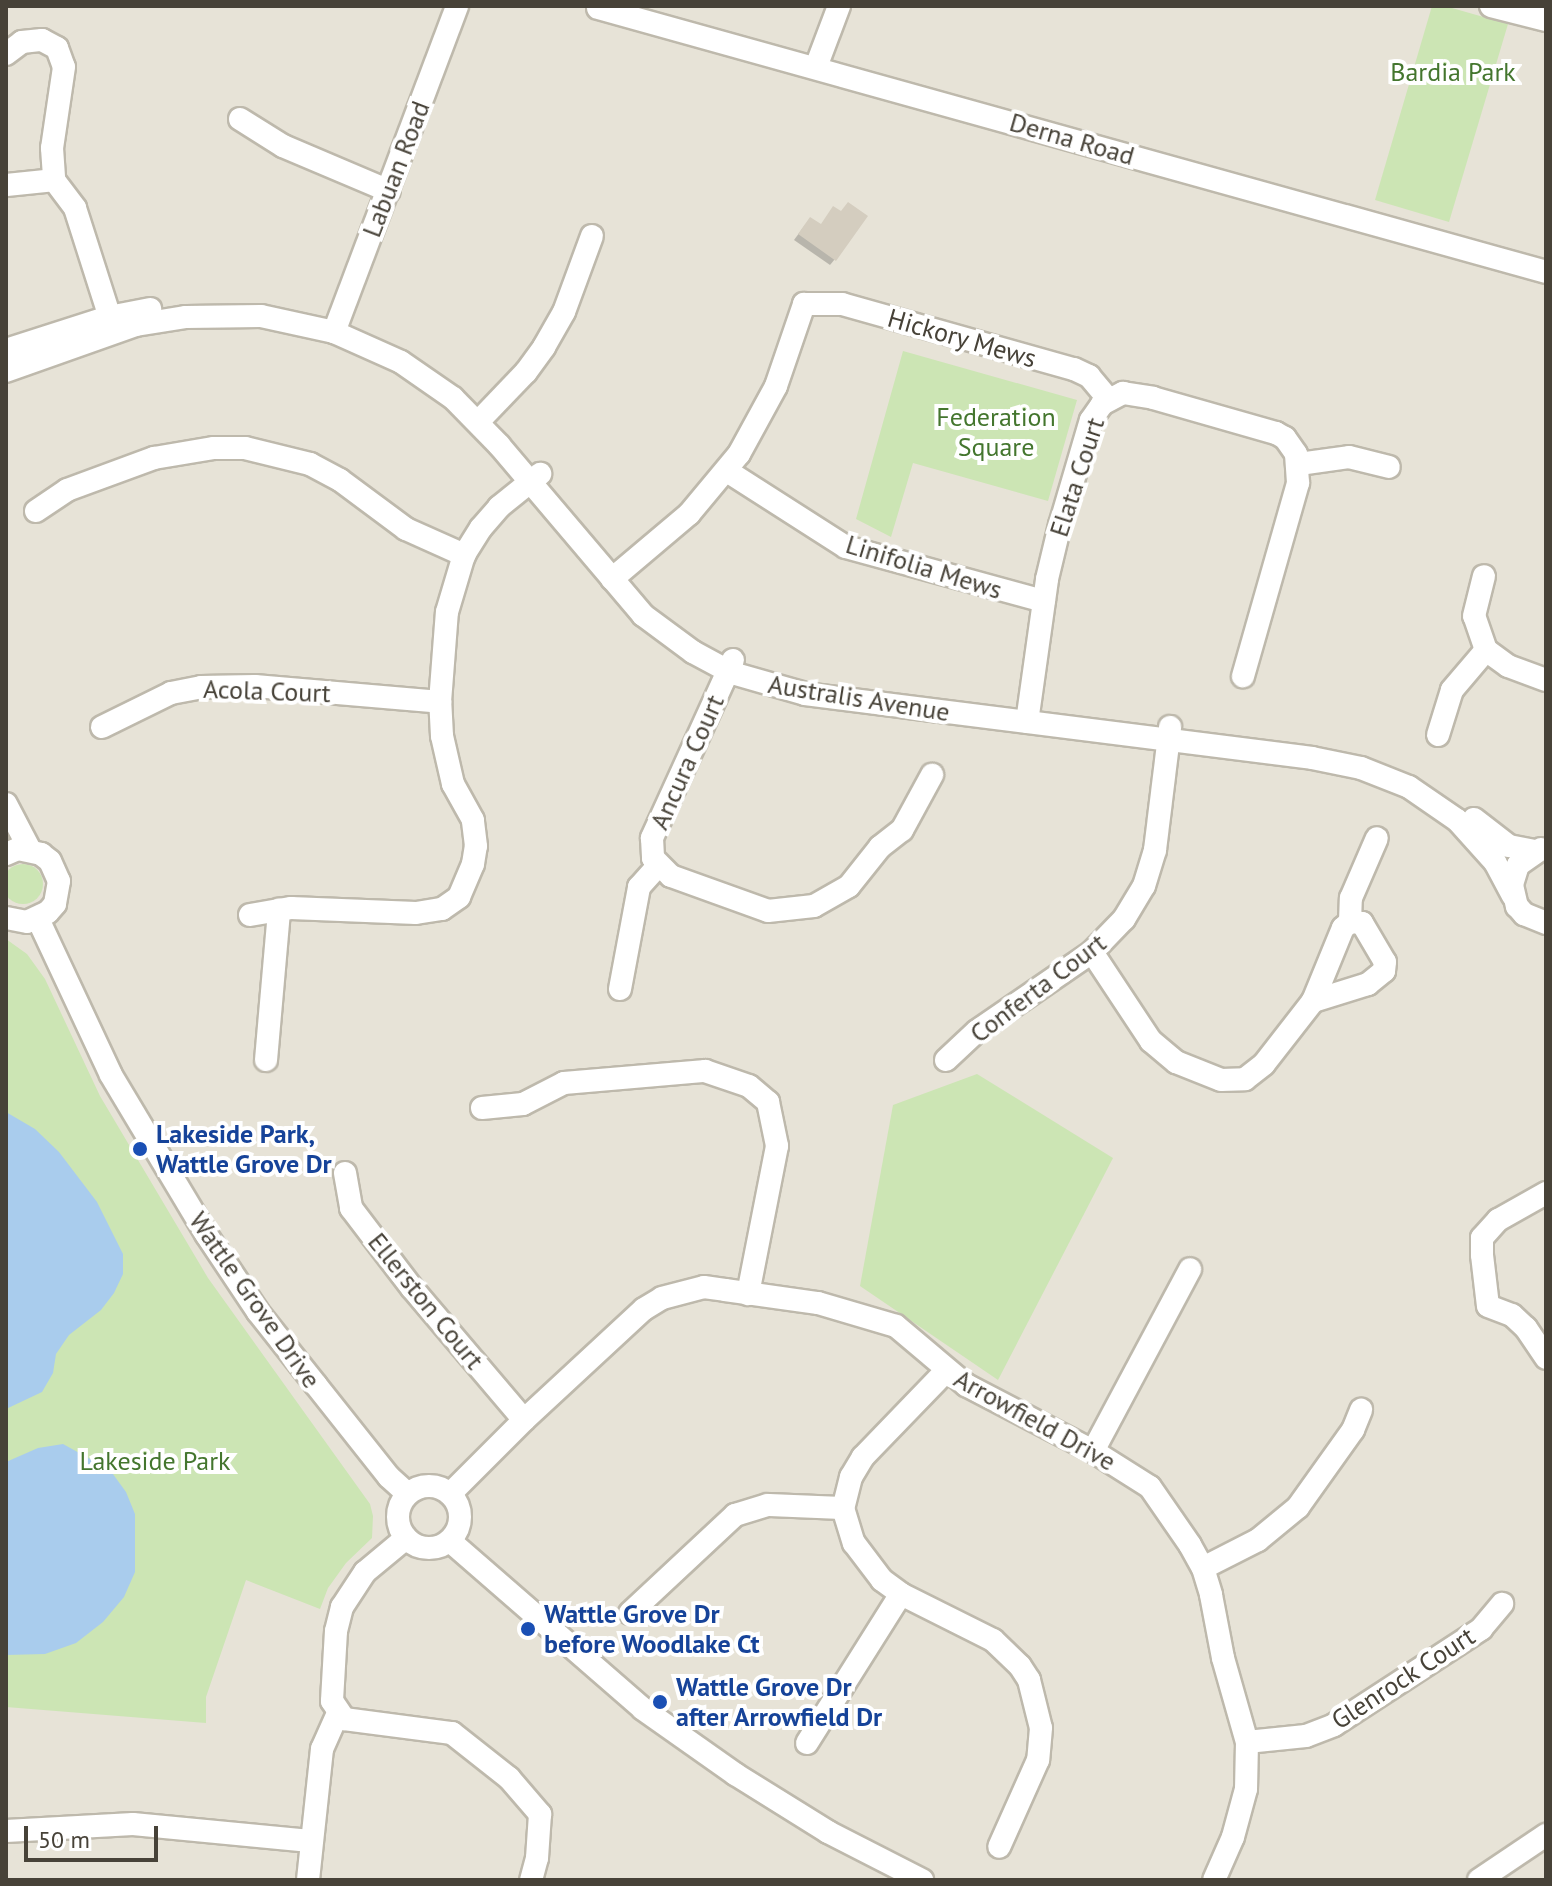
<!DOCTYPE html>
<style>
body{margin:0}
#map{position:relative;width:1552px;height:1886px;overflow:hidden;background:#f3f1e9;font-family:"PT Sans",sans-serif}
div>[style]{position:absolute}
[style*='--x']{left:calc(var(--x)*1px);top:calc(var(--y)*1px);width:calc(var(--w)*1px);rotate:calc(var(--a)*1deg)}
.residential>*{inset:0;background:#e7e3d7;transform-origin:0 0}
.green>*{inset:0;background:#cce5b4}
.round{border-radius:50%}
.water>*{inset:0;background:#a9cced}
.shadow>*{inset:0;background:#0003}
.building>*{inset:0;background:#d4cdbf}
.roads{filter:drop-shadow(2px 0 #beb9ac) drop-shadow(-2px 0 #beb9ac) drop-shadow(0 2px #beb9ac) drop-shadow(0 -2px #beb9ac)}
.minor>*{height:22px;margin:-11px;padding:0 11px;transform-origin:11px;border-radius:11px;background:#fff}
.minor>.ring{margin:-11px;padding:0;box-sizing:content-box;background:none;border:22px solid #fff;border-radius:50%}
.dots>*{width:22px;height:22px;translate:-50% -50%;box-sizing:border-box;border:4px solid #fff;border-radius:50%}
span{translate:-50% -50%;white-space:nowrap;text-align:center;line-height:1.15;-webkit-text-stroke:8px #fff;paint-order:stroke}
.park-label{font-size:26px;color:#44762e}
.street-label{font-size:26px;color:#474238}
.transit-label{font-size:26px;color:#164399;font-weight:700}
.left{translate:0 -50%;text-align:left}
.frame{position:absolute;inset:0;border:8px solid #474238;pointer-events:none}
.scale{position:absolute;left:24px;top:1826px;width:134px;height:36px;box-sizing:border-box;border:4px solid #474238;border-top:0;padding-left:10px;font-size:24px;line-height:28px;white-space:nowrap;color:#474238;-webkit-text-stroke:6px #fff;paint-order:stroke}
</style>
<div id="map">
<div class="residential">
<i style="left:6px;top:6px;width:1540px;height:1874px"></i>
</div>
<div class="green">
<i style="clip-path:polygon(1432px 6px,1445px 6px,1508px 24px,1449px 222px,1375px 200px)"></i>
<i style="clip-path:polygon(903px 351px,1077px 400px,1048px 501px,913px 463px,891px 537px,856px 519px)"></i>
<i class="round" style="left:3px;top:864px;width:40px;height:40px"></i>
<i style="clip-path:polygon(6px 939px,27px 954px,45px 979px,100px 1096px,208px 1278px,370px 1504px,373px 1516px,372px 1538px,346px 1563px,328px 1588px,320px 1609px,246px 1580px,206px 1697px,206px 1723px,6px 1707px)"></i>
<i style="clip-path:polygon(977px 1074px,1113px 1158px,998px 1380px,860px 1286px,893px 1105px)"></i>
</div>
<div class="water">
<i style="clip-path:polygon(6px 1112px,35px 1129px,59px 1152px,97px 1202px,123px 1254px,123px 1274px,114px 1293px,101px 1310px,69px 1335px,56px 1354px,53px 1373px,42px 1392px,6px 1409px)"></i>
<i style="clip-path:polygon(63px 1444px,110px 1470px,126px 1492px,135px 1514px,135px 1572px,124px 1597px,103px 1622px,76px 1643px,45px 1654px,6px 1655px,6px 1462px,38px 1448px)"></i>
</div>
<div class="shadow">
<i style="clip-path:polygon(805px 225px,835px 259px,830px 265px,794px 240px)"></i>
</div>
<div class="building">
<i style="clip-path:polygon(848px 202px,868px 216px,836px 261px,798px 234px,810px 217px,821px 224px,833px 206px,841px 211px)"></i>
</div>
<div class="roads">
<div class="minor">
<i style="--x:1491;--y:6;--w:57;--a:14.3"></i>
<i style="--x:598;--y:8;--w:984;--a:15.56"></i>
<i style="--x:6;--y:54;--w:20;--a:-37"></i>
<i style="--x:22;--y:42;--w:20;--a:-6"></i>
<i style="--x:42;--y:40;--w:17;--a:28"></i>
<i style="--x:57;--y:48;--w:20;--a:70"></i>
<i style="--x:64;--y:67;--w:82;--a:98.4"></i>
<i style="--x:52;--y:148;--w:32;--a:86"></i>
<i style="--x:54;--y:180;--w:35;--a:53"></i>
<i style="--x:75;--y:208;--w:128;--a:72.3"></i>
<i style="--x:816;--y:67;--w:65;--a:-69.3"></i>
<i style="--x:240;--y:119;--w:51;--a:32.1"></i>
<i style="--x:283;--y:146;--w:115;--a:23"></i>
<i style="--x:6;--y:185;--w:48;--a:-5.9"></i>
<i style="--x:334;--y:332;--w:348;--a:-69.3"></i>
<i style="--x:6;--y:350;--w:108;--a:-17.8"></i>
<i style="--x:109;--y:317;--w:42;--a:-11"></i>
<i style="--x:6;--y:371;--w:138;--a:-19.5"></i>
<i style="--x:136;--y:325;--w:51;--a:-9.1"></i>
<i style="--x:186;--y:317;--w:75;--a:-0.8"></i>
<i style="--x:261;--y:316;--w:75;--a:12.4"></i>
<i style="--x:334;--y:332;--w:73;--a:24.1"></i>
<i style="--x:401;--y:362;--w:63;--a:34.7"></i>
<i style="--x:453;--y:398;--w:66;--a:45.6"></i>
<i style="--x:499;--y:445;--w:223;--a:49.7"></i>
<i style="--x:643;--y:615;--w:62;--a:36.5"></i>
<i style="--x:693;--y:652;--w:44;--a:28.3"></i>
<i style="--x:732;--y:673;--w:76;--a:16"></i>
<i style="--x:805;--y:694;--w:511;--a:7.19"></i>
<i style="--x:1312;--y:758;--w:50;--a:11.5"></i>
<i style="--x:1361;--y:768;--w:52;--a:21.6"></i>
<i style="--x:1409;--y:787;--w:58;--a:34.5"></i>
<i style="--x:1457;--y:820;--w:57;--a:47.9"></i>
<i style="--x:1495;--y:862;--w:38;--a:62"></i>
<i style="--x:478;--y:422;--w:69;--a:-46.2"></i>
<i style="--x:526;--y:372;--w:31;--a:-54"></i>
<i style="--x:544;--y:347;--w:40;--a:-60.3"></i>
<i style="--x:564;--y:312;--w:81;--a:-69.8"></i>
<i style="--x:1299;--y:464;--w:50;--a:-8"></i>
<i style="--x:1349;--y:457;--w:41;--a:14"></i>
<i style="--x:727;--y:471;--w:141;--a:32.6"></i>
<i style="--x:846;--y:547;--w:205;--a:15.3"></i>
<i style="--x:36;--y:511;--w:37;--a:-34"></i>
<i style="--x:67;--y:490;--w:93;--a:-20.2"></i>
<i style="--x:154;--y:458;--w:61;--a:-9.5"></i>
<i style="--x:214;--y:448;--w:31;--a:0"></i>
<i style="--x:245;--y:448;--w:67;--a:13.8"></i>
<i style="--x:310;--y:464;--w:34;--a:28"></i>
<i style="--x:340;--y:480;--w:82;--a:36.6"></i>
<i style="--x:406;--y:529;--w:64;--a:24.1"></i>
<i style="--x:612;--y:579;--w:101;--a:-40.2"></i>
<i style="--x:689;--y:514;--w:78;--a:-50.2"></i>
<i style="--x:739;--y:454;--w:77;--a:-61.4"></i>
<i style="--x:776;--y:386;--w:87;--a:-71.1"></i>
<i style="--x:804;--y:304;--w:38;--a:0"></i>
<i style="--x:842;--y:304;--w:241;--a:15.7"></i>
<i style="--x:1074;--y:369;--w:17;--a:25"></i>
<i style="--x:1089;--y:376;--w:30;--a:50"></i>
<i style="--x:1486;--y:650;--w:27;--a:36"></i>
<i style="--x:1508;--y:666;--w:40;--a:20.2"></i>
<i style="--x:733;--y:660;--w:196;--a:114.5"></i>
<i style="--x:652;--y:838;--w:20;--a:87"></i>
<i style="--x:653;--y:858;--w:25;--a:45"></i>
<i style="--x:671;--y:876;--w:103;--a:19.8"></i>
<i style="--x:768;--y:911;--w:46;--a:-6.2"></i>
<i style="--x:814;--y:906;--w:40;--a:-29.7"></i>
<i style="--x:849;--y:886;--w:50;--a:-51.5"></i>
<i style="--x:880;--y:847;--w:28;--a:-38"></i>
<i style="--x:902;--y:830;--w:63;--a:-61.4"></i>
<i style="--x:1027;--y:722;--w:144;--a:-82"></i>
<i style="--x:1047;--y:579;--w:56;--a:-76.5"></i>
<i style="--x:1060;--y:525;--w:109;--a:-73.6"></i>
<i style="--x:1091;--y:420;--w:19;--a:-55"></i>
<i style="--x:1102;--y:404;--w:24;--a:-28"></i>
<i style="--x:1123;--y:393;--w:30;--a:9"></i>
<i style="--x:1153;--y:398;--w:128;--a:15.9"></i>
<i style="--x:1276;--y:433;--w:10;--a:29"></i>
<i style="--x:1285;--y:438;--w:19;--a:55"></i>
<i style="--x:1296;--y:454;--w:29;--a:86"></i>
<i style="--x:1298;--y:483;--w:201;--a:105.9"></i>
<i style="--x:102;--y:727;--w:77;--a:-26.2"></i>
<i style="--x:171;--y:693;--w:31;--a:-11"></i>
<i style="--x:201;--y:687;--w:54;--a:-1.1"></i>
<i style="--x:255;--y:686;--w:186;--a:4.9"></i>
<i style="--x:1438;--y:735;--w:47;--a:-72.7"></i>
<i style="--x:1452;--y:690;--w:52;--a:-49.6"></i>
<i style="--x:1486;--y:650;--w:36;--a:-109"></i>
<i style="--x:1474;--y:616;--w:41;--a:-76"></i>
<i style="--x:6;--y:804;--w:52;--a:62.4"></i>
<i style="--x:1474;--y:819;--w:44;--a:37.6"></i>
<i style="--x:1509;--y:846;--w:25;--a:11"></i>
<i style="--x:1541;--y:849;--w:28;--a:145"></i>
<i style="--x:1518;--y:865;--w:21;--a:107"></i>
<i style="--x:1512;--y:885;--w:22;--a:77"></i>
<i style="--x:1517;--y:906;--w:11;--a:49"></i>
<i style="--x:1524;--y:914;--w:24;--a:22"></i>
<i style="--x:6;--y:854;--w:13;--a:-23"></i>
<i style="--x:18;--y:849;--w:24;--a:12"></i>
<i style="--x:41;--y:854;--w:11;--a:38"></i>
<i style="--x:50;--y:861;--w:22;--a:66"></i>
<i style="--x:59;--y:881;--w:23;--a:100"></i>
<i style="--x:55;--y:904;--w:11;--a:131"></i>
<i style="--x:48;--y:912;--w:23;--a:155"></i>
<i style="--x:27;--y:922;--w:21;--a:-169"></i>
<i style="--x:250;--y:915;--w:42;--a:-9.7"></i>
<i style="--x:291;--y:908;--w:125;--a:2.3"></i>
<i style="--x:416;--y:913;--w:26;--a:-9"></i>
<i style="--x:442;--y:909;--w:21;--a:-35"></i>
<i style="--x:459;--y:897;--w:36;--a:-67"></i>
<i style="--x:473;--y:864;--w:18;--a:-81"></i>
<i style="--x:476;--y:846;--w:26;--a:-97"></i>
<i style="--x:473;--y:820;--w:41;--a:-119.1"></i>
<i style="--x:453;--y:784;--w:49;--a:-102.9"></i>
<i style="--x:442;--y:736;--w:34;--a:-93"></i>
<i style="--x:440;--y:702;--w:90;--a:-85.6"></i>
<i style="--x:447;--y:612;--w:59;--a:-73.4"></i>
<i style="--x:464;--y:555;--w:32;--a:-58"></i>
<i style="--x:481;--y:528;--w:28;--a:-49"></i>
<i style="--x:499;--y:507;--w:53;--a:-38.8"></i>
<i style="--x:38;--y:919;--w:172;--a:64.9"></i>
<i style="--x:111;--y:1075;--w:185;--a:59.1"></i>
<i style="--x:206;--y:1234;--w:94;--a:56.3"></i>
<i style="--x:258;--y:1312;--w:93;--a:51.5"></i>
<i style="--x:316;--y:1385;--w:117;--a:51.6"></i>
<i style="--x:389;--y:1477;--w:25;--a:42"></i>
<i style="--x:1350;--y:922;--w:24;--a:-88"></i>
<i style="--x:1351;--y:898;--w:65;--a:-66.6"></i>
<i style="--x:1092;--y:952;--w:107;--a:56.5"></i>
<i style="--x:1151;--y:1041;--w:33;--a:40"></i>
<i style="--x:1176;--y:1062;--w:48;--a:21.8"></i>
<i style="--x:1221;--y:1080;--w:24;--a:-2"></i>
<i style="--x:1245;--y:1079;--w:24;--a:-38"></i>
<i style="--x:1264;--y:1064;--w:80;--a:-52.1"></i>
<i style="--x:1313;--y:1001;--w:79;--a:-67.7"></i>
<i style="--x:1343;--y:928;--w:9;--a:-41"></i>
<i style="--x:1350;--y:922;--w:12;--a:5"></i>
<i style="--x:1362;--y:923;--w:45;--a:59.5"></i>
<i style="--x:1385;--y:962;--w:9;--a:96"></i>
<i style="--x:1384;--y:971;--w:21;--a:141"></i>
<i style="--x:1368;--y:984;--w:58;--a:162.8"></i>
<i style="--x:620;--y:989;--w:104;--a:-79.4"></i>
<i style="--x:639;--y:887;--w:28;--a:-48"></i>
<i style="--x:266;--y:1060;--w:151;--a:-85"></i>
<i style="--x:946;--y:1060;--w:42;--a:-43.1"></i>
<i style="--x:977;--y:1031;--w:140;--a:-34.5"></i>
<i style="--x:1092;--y:952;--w:46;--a:-45.9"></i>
<i style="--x:1124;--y:919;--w:39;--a:-59"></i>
<i style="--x:1144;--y:886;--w:38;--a:-73"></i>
<i style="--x:1155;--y:850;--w:124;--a:-83"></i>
<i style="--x:482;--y:1108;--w:41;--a:-5.6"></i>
<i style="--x:523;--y:1104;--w:46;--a:-27.1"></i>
<i style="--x:564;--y:1083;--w:142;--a:-4.9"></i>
<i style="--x:705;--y:1071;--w:46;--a:18.8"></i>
<i style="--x:749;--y:1086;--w:25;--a:40"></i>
<i style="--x:768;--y:1102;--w:45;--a:78.4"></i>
<i style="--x:777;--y:1146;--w:151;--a:101.1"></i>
<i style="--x:345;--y:1173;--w:36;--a:80"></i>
<i style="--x:351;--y:1208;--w:101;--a:52.7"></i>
<i style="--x:412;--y:1288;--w:173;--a:49.7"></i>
<i style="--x:1546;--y:1193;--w:55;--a:150.6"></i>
<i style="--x:1498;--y:1220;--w:24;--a:132"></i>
<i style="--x:1482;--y:1238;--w:17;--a:90"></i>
<i style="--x:1482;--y:1255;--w:51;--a:83.3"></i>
<i style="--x:1488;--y:1306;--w:26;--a:21"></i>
<i style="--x:1512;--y:1315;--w:19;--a:43"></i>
<i style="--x:1526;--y:1328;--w:36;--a:56"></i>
<i style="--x:946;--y:1371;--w:120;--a:134"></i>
<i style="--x:863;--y:1457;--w:23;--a:121"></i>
<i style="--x:851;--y:1477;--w:32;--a:104"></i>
<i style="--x:843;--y:1508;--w:37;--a:73"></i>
<i style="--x:854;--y:1543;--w:46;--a:52.9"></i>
<i style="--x:882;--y:1580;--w:24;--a:36"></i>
<i style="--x:901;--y:1594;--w:103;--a:26.6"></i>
<i style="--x:993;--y:1640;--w:37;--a:44"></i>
<i style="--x:1020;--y:1666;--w:17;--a:57"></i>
<i style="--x:1029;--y:1680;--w:49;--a:76"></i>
<i style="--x:1041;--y:1728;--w:32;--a:95"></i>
<i style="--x:1038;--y:1760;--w:95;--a:114.1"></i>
<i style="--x:1093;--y:1451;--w:206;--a:-61.9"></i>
<i class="ring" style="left:398px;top:1486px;width:40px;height:40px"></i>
<i style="--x:450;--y:1494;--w:105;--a:-45"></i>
<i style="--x:524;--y:1420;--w:163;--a:-42.8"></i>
<i style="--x:644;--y:1309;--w:21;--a:-31"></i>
<i style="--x:662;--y:1298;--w:43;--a:-14.7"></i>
<i style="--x:704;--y:1287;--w:21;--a:8"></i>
<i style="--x:725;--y:1290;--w:94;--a:8"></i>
<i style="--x:818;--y:1303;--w:81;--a:16.4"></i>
<i style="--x:896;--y:1326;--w:92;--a:40.1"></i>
<i style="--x:966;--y:1385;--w:143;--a:27.5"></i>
<i style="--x:1093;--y:1451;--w:67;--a:32.3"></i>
<i style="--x:1150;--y:1487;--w:70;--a:55.4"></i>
<i style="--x:1190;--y:1545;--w:26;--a:61"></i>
<i style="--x:1203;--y:1568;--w:28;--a:73"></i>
<i style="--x:1211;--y:1595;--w:64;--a:79.2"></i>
<i style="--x:1223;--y:1658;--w:87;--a:74.1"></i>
<i style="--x:1247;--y:1742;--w:47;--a:91.2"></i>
<i style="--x:1246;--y:1789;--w:50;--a:105.2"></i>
<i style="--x:1233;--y:1837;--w:47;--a:113.8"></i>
<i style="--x:406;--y:1538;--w:53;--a:140.3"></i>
<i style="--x:365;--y:1572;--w:42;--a:123.3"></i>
<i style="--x:342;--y:1607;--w:25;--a:104"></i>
<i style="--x:336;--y:1631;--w:70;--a:93.3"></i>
<i style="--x:332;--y:1701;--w:22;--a:56"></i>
<i style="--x:344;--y:1719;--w:109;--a:7.4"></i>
<i style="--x:452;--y:1733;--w:73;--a:38.3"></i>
<i style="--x:509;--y:1778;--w:48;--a:49.3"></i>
<i style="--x:540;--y:1814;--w:44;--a:93.9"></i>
<i style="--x:537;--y:1858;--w:23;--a:105"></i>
<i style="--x:450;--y:1541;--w:256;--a:41"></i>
<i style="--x:643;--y:1709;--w:113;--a:35.2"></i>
<i style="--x:735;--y:1774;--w:110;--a:31.9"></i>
<i style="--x:828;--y:1832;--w:106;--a:27.1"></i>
<i style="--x:1203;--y:1568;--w:62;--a:-27"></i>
<i style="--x:1258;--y:1540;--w:52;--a:-39.5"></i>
<i style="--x:1298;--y:1507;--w:95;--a:-54.5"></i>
<i style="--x:1353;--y:1430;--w:22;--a:-68"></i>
<i style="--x:630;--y:1613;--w:144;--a:-43"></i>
<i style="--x:735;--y:1515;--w:34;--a:-17"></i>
<i style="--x:768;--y:1505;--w:75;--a:2.3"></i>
<i style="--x:1247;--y:1742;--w:59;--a:-5.8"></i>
<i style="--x:1306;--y:1736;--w:30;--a:-21"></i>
<i style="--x:1334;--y:1725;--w:176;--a:-33.1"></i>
<i style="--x:1481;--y:1629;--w:33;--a:-50"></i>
<i style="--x:807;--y:1743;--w:176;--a:-57.8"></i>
<i style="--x:6;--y:1831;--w:127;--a:-3.2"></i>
<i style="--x:133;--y:1824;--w:178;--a:5.5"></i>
<i style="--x:308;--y:1880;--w:132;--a:-83.9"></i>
<i style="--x:322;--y:1749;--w:39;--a:-66"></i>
<i style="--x:1479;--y:1880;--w:81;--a:-33.9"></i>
</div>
</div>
<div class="dots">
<i style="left:140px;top:1149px;background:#1a4fb4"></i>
<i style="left:528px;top:1629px;background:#1a4fb4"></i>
<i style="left:660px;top:1702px;background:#1a4fb4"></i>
</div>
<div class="park-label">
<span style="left:1453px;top:72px">Bardia Park</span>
<span style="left:996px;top:432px">Federation<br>Square</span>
<span style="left:155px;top:1461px">Lakeside Park</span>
</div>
<div class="street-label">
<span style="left:1072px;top:139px;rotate:16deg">Derna Road</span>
<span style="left:396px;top:169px;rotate:-69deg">Labuan Road</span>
<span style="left:962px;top:338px;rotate:16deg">Hickory Mews</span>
<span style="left:1077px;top:477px;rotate:-72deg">Elata Court</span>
<span style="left:924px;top:567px;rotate:17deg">Linifolia Mews</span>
<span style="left:267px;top:691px;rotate:2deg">Acola Court</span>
<span style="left:859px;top:698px;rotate:9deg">Australis Avenue</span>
<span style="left:687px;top:762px;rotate:-66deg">Ancura Court</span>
<span style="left:1038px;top:988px;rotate:-37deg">Conferta Court</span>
<span style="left:255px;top:1300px;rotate:55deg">Wattle Grove Drive</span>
<span style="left:426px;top:1301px;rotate:51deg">Ellerston Court</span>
<span style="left:1035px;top:1420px;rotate:29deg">Arrowfield Drive</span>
<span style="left:1403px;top:1678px;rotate:-33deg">Glenrock Court</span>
</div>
<div class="transit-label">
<span class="left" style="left:156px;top:1149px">Lakeside Park,<br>Wattle Grove Dr</span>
<span class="left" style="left:544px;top:1629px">Wattle Grove Dr<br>before Woodlake Ct</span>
<span class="left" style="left:676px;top:1702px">Wattle Grove Dr<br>after Arrowfield Dr</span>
</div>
<div class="frame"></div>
<div class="scale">50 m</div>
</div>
